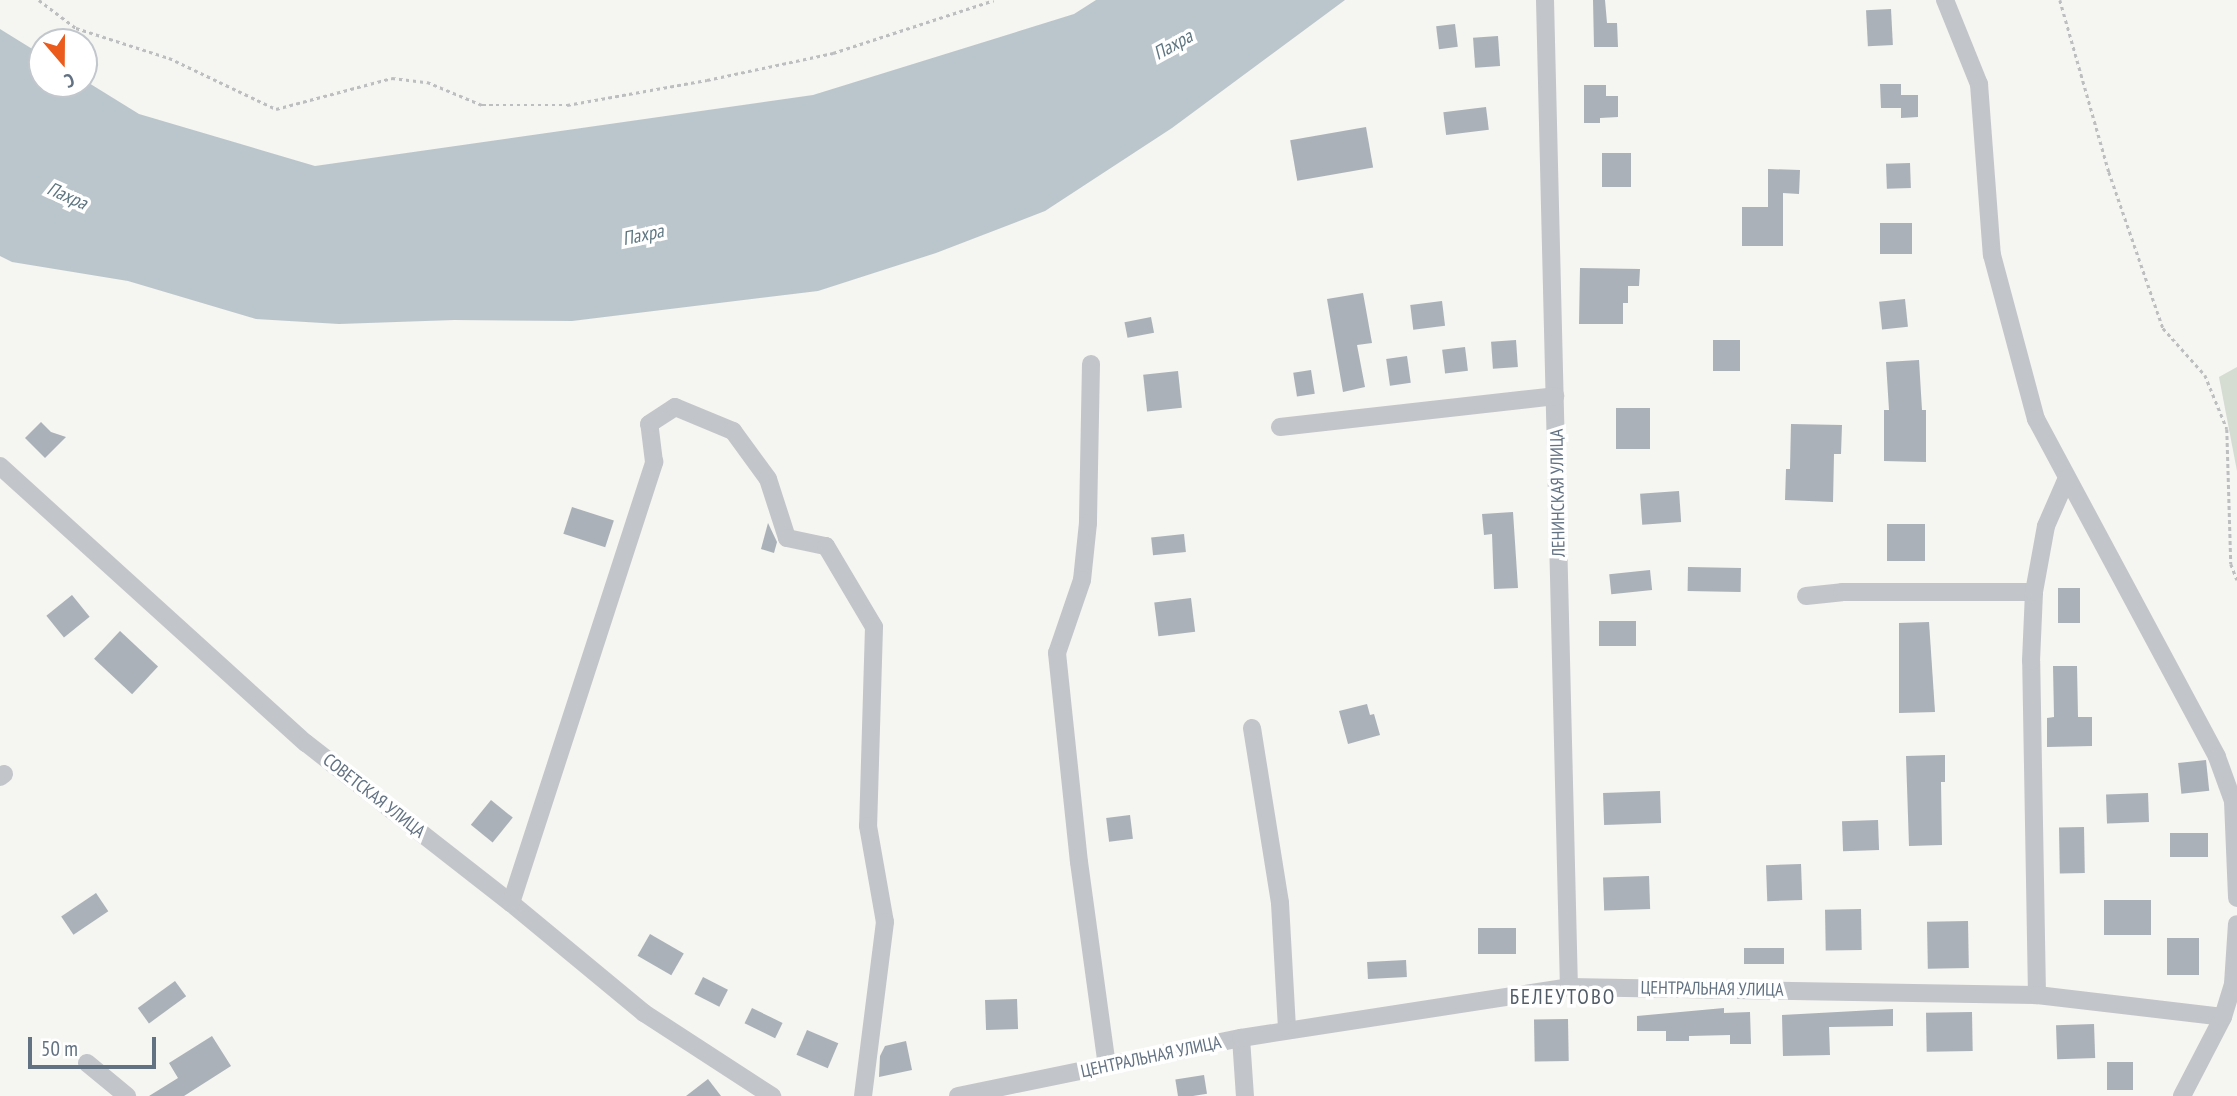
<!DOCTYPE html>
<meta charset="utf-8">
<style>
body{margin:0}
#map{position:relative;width:2237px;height:1096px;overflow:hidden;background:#f5f5f1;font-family:"PT Sans Narrow",sans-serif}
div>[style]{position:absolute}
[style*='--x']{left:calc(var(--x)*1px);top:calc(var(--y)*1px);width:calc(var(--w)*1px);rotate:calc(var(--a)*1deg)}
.green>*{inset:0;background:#d5dcd2}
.water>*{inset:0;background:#bbc6cc}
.building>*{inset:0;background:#aab1b8;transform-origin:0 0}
.path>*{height:2.5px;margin-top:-1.25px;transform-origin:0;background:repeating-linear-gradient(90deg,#bcbec0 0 3.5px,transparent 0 7px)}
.minor>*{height:18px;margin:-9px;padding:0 9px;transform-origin:9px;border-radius:9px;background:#c2c5c9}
span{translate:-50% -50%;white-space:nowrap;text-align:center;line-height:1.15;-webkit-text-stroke:7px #fff;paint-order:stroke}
.street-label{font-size:18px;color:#637283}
.water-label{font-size:19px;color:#5e7580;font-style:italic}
.quarter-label{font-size:21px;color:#515c68;letter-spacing:2px}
.north{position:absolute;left:28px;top:28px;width:70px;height:70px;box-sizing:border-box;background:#fff;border:2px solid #c1c7cd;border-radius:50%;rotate:160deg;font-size:19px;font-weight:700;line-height:28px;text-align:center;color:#637283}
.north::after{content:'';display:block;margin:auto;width:24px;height:32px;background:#ea5b1c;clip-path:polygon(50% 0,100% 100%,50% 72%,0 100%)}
.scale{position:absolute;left:28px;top:1037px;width:128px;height:32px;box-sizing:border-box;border:4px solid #637283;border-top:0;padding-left:9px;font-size:21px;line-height:24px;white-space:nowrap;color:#637283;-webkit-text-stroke:5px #fff;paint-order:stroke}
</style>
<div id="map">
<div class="green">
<i style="clip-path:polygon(2237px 367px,2237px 471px,2219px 377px)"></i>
</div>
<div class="water">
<i style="clip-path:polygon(1096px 0,1345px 0,1172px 128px,1045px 211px,936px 253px,818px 291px,572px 321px,454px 320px,339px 324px,256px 319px,128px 281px,12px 262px,0 256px,0 29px,42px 55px,42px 84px,84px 84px,84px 80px,139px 114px,315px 166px,813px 95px,1074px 14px)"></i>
</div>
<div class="building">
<i style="clip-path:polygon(1593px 0,1605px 0,1607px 23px,1617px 23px,1618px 47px,1594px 47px)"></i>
<i style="left:1891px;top:9px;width:36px;height:25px;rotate:87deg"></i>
<i style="left:1455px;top:24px;width:23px;height:19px;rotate:83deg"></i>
<i style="left:1498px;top:36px;width:30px;height:25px;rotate:86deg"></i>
<i style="clip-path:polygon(1880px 84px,1901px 84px,1901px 95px,1918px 95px,1918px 117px,1901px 118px,1901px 108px,1881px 108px)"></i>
<i style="clip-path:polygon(1584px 85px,1606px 85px,1606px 96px,1618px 96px,1618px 117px,1600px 118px,1600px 123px,1584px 123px)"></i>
<i style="left:1486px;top:107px;width:23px;height:43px;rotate:83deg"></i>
<i style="left:1366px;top:127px;width:41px;height:77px;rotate:80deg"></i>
<i style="left:1602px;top:153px;width:29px;height:34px"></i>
<i style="left:1910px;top:163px;width:25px;height:24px;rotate:88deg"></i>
<i style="clip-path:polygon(1768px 169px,1800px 170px,1799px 194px,1783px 193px,1783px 246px,1742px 246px,1742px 207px,1768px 207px)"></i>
<i style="left:1880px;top:223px;width:32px;height:31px"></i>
<i style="clip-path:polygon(1580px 268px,1640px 269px,1639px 286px,1628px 286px,1628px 303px,1623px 303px,1623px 324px,1579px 324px)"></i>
<i style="clip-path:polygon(1363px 293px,1372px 343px,1357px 345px,1365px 387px,1343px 392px,1327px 299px)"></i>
<i style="left:1905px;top:299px;width:28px;height:26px;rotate:84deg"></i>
<i style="left:1442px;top:301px;width:25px;height:32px;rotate:83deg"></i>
<i style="left:1151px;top:317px;width:16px;height:27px;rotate:79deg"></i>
<i style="left:1516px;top:340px;width:27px;height:25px;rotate:86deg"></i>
<i style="left:1713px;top:340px;width:27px;height:31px"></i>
<i style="left:1465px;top:347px;width:24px;height:23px;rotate:83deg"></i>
<i style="left:1407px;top:356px;width:27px;height:21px;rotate:82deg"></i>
<i style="clip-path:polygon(1919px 360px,1922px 410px,1926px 410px,1926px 462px,1884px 461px,1884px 410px,1889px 410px,1886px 362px)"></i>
<i style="left:1311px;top:370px;width:24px;height:18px;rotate:81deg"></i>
<i style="left:1178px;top:371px;width:37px;height:35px;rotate:84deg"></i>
<i style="left:1616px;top:408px;width:34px;height:41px"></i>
<i style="clip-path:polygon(41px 422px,51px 432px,66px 437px,45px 458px,25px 438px)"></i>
<i style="clip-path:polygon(1791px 424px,1842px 425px,1841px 454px,1834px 454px,1833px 502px,1785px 500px,1786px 469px,1790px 469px)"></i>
<i style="left:1679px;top:491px;width:31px;height:39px;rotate:86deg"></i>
<i style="left:572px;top:507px;width:44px;height:28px;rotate:18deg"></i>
<i style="clip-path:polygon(1513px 512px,1518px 588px,1494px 589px,1492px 534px,1484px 535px,1482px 514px)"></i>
<i style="clip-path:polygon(768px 523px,777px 542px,774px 553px,761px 549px)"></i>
<i style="left:1887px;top:524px;width:38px;height:37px"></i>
<i style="left:1184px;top:534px;width:18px;height:33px;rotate:84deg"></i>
<i style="left:1688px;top:567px;width:53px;height:24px;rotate:1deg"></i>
<i style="left:1650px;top:570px;width:20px;height:41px;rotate:84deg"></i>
<i style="left:2058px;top:588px;width:22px;height:35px"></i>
<i style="left:72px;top:595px;width:28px;height:33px;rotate:51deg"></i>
<i style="left:1191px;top:598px;width:34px;height:37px;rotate:83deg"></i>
<i style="left:1599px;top:621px;width:37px;height:25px"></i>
<i style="clip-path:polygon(1929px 622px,1935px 712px,1899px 713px,1899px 623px)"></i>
<i style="left:120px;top:631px;width:52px;height:38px;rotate:43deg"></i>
<i style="clip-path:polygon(2053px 666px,2077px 666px,2078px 717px,2092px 717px,2092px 746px,2047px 747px,2047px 718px,2054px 717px)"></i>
<i style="clip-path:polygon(1367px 704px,1370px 715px,1374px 714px,1380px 735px,1348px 744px,1339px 711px)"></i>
<i style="clip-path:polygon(1945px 755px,1945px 782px,1941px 782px,1942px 845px,1909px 846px,1906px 756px)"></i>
<i style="left:2206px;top:760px;width:31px;height:28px;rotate:84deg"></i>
<i style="left:1660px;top:791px;width:32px;height:57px;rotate:88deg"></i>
<i style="left:2148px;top:793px;width:29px;height:42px;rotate:88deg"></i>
<i style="left:491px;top:800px;width:28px;height:32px;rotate:39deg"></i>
<i style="left:1130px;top:815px;width:24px;height:24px;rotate:83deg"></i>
<i style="left:1878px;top:820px;width:30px;height:36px;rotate:88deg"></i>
<i style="left:2084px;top:827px;width:46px;height:25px;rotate:89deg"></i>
<i style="left:2208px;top:833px;width:24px;height:38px;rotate:90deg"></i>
<i style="left:1801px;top:864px;width:36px;height:35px;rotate:88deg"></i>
<i style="left:1649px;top:876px;width:33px;height:46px;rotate:88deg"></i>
<i style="left:96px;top:893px;width:22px;height:42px;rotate:56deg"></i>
<i style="left:2151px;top:900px;width:35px;height:47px;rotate:90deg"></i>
<i style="left:1861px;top:909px;width:41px;height:36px;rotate:89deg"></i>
<i style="left:1968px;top:921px;width:47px;height:41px;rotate:89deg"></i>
<i style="left:1516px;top:928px;width:26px;height:38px;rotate:90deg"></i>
<i style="left:650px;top:934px;width:39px;height:25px;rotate:30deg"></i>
<i style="left:2199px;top:938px;width:37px;height:32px;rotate:90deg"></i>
<i style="left:1784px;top:948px;width:16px;height:40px;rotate:90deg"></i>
<i style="left:1406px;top:960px;width:17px;height:39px;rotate:87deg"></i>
<i style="left:703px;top:977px;width:28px;height:19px;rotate:27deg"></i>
<i style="left:175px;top:981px;width:19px;height:46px;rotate:54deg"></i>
<i style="left:1017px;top:999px;width:30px;height:32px;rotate:88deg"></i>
<i style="left:752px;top:1008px;width:34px;height:17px;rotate:26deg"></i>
<i style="clip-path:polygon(1724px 1008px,1724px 1013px,1750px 1012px,1751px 1044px,1730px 1044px,1730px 1035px,1689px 1036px,1689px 1041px,1666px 1041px,1666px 1031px,1637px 1031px,1637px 1016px)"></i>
<i style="clip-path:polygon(1893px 1009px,1893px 1026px,1829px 1027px,1830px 1055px,1783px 1056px,1782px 1015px)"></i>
<i style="left:1972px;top:1012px;width:39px;height:46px;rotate:89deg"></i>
<i style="left:1568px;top:1019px;width:42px;height:34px;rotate:89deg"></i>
<i style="left:2094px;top:1024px;width:34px;height:38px;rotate:88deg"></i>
<i style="left:807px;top:1030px;width:34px;height:27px;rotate:23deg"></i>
<i style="clip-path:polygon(212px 1036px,231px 1066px,184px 1096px,149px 1096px,178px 1078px,169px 1063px)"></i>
<i style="clip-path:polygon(906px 1041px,912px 1070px,879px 1077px,880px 1056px,885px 1046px)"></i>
<i style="left:2107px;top:1062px;width:26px;height:28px"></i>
<i style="left:1204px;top:1075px;width:19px;height:29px;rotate:81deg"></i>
<i style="clip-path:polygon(708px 1079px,721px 1096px,686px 1096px)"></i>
</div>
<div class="path">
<i style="--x:39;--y:0;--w:46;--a:37.1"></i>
<i style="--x:76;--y:28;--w:98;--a:17.9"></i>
<i style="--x:169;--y:58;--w:119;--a:25.5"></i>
<i style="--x:276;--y:109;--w:120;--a:-15"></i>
<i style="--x:392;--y:78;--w:35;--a:7"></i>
<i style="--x:427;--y:82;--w:60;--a:22.7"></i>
<i style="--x:482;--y:105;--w:85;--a:0"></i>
<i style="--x:567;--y:105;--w:142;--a:-10.1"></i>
<i style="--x:707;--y:80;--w:129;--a:-12.1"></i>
<i style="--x:833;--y:53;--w:169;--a:-18.2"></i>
<i style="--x:2060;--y:0;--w:179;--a:74.1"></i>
<i style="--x:2109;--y:172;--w:165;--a:70.9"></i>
<i style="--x:2163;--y:328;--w:63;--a:48.2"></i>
<i style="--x:2205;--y:375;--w:58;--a:67.8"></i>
<i style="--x:2227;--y:429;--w:135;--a:88.3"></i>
<i style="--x:2231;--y:564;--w:17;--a:69"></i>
</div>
<div class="minor">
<i style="--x:1545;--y:0;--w:987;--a:88.61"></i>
<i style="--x:1945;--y:0;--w:91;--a:68"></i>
<i style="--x:1979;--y:84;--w:171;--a:85.7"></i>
<i style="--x:1992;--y:255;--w:170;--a:75"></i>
<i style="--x:2036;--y:419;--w:383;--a:61.8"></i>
<i style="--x:2217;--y:757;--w:47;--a:70"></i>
<i style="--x:2233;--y:801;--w:97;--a:87.6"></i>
<i style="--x:1091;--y:364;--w:159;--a:91.1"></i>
<i style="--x:1088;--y:523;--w:57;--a:96"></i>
<i style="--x:1082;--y:580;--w:77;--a:108.9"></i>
<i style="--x:1057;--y:653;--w:210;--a:84"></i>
<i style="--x:1079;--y:862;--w:206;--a:82.2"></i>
<i style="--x:1280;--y:427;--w:277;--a:-6.4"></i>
<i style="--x:0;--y:466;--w:413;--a:42.2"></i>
<i style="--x:306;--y:743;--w:260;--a:38"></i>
<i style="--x:511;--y:903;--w:173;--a:39.6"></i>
<i style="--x:644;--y:1013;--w:153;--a:33"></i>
<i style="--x:1806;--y:596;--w:36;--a:-6"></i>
<i style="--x:1842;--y:592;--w:192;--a:0"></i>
<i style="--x:1252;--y:728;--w:177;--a:80.9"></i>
<i style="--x:1280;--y:903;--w:127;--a:86.8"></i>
<i style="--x:0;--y:777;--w:5;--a:-37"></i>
<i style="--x:511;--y:903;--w:464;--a:-72"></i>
<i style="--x:654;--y:462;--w:38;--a:-97"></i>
<i style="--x:649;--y:424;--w:31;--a:-33"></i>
<i style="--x:675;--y:407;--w:63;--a:22.5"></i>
<i style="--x:733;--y:431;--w:59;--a:53.9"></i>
<i style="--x:768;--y:479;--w:62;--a:72.1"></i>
<i style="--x:787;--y:538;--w:40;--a:12"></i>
<i style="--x:826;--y:546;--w:94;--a:59.3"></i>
<i style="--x:874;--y:627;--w:199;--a:91.7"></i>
<i style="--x:868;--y:826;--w:97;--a:80"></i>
<i style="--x:885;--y:922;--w:175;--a:97.2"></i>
<i style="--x:2037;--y:995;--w:334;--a:-91"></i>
<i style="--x:2031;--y:661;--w:69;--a:-87.5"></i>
<i style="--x:2034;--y:592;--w:67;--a:-79.7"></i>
<i style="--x:2046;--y:526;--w:52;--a:-66.4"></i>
<i style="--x:1241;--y:1038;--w:58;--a:86.1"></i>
<i style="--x:87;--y:1063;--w:52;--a:39.5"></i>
<i style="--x:958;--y:1096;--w:289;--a:-11.6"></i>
<i style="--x:1241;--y:1038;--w:332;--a:-8.8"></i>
<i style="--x:1569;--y:987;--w:468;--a:1"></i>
<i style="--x:2037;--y:995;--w:187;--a:6.7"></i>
<i style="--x:2182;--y:1096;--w:89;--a:-62.6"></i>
<i style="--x:2223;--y:1017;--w:34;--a:-73"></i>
<i style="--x:2233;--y:984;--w:60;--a:-86.2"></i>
</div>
<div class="street-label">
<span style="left:1558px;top:493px;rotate:-91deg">ЛЕНИНСКАЯ УЛИЦА</span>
<span style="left:374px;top:796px;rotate:38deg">СОВЕТСКАЯ УЛИЦА</span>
<span style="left:1712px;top:989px;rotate:1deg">ЦЕНТРАЛЬНАЯ УЛИЦА</span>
<span style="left:1151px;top:1057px;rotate:-12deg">ЦЕНТРАЛЬНАЯ УЛИЦА</span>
</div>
<div class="water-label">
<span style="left:1173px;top:45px;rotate:-29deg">Пахра</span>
<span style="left:67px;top:196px;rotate:24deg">Пахра</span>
<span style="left:643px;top:235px;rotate:-12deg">Пахра</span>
</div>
<div class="quarter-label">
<span style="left:1563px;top:997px">БЕЛЕУТОВО</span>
</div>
<div class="north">С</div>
<div class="scale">50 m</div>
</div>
